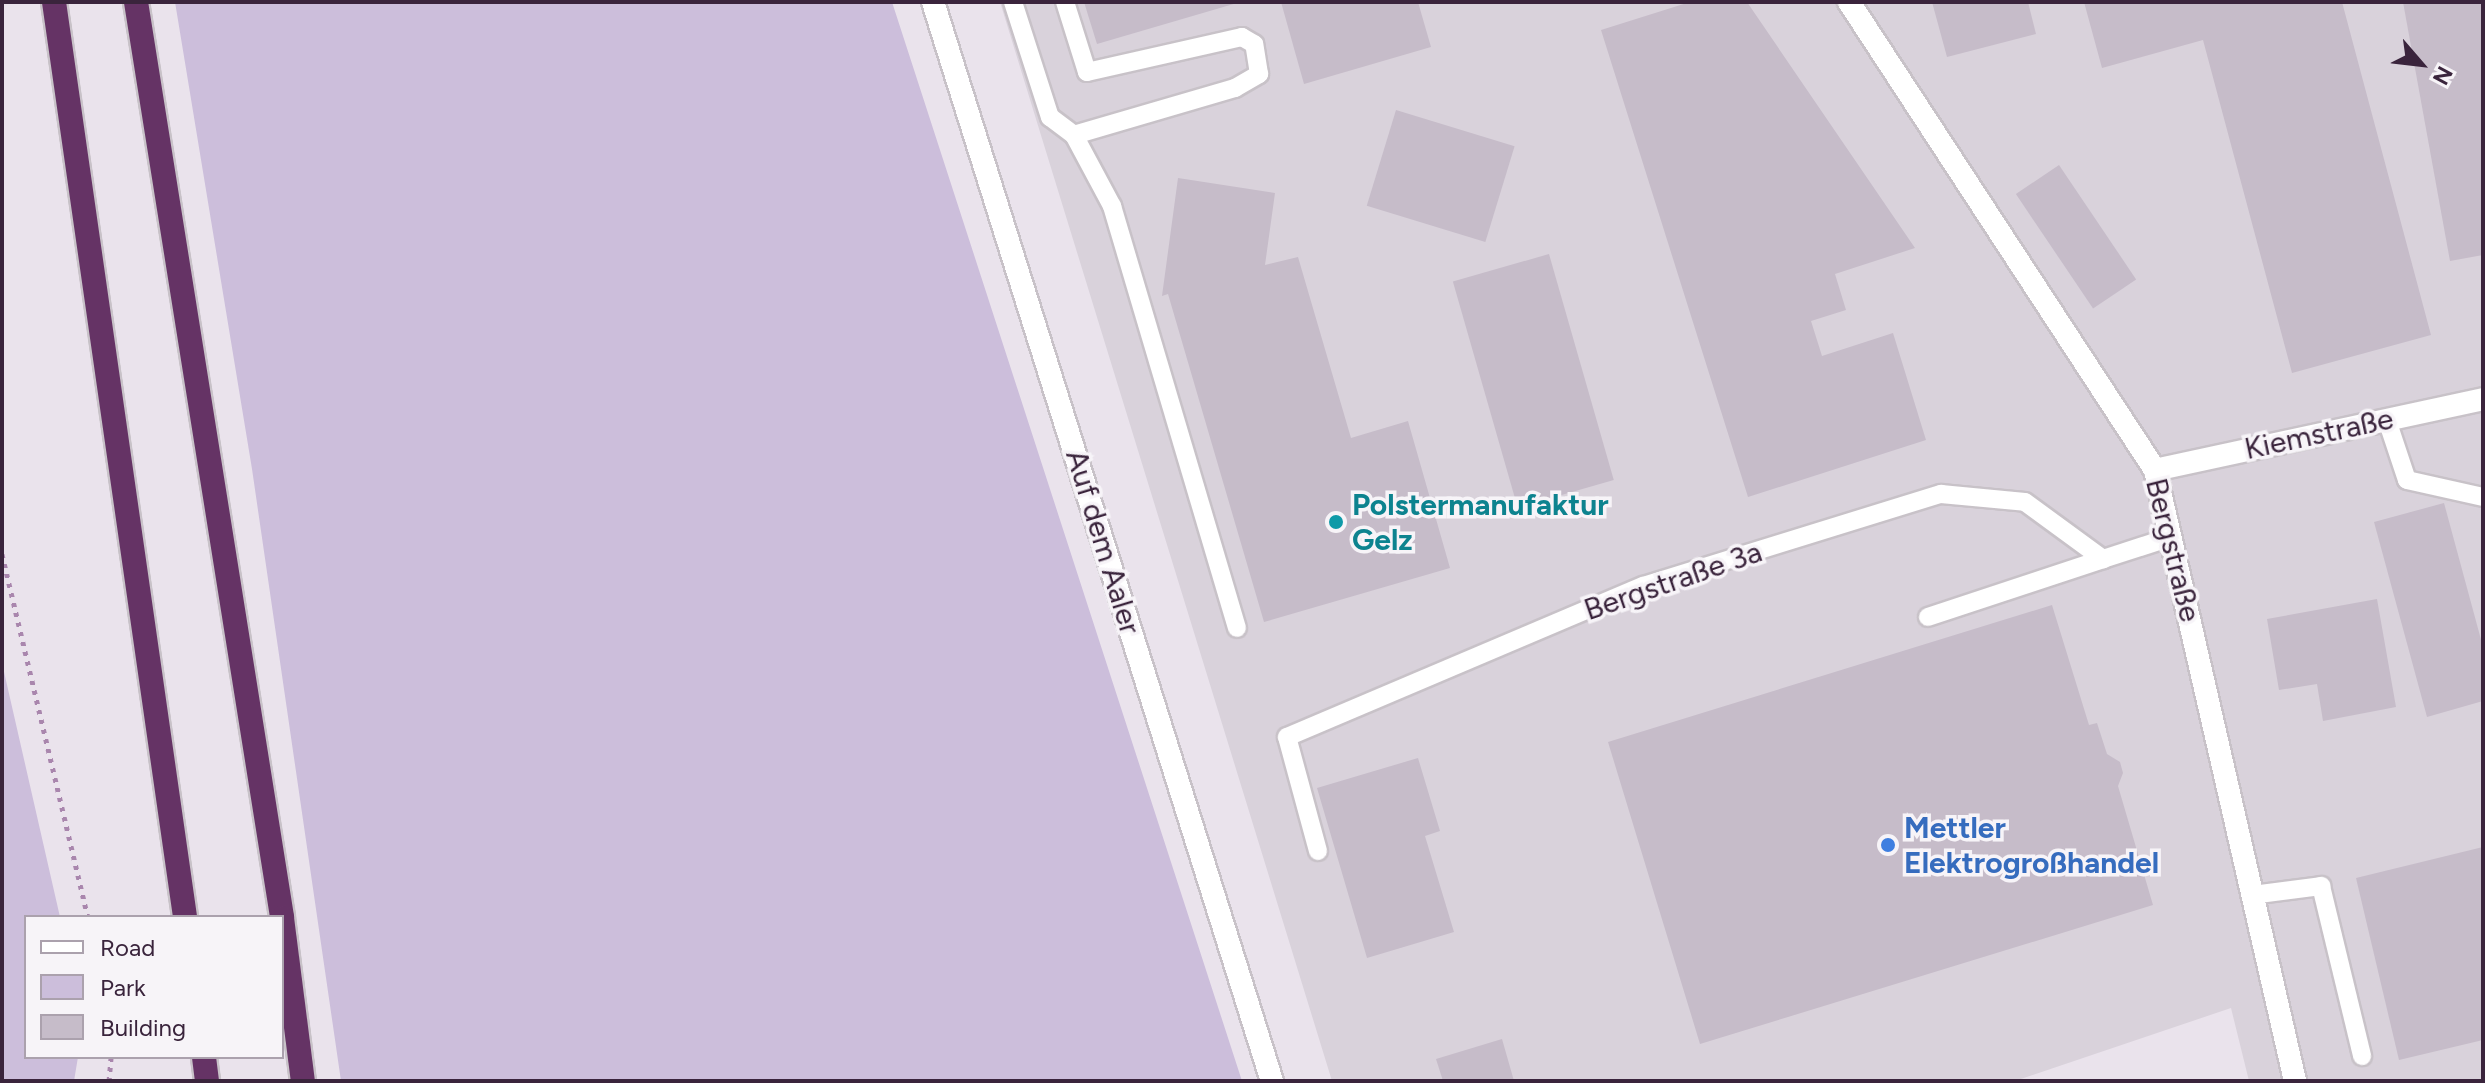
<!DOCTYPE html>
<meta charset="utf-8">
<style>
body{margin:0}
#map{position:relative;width:2485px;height:1083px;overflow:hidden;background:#eae3ec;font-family:Figtree,sans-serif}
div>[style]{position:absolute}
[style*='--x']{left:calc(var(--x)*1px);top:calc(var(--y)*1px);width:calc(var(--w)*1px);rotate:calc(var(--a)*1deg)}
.built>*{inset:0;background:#d9d2db}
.green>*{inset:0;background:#ccbedb}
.building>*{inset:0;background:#c6bcc9;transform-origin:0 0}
.path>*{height:5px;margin-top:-2.5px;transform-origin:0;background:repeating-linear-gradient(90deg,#a986ad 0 4px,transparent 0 10px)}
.roads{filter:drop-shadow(2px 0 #c8c2c8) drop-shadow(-2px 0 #c8c2c8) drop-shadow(0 2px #c8c2c8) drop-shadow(0 -2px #c8c2c8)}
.service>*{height:18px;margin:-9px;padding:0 9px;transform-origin:9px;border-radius:9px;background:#fff}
.minor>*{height:22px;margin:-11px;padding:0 11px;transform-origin:11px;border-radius:11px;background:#fff}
.tertiary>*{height:22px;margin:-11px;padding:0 11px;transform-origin:11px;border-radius:11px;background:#fff}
.motorway>*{height:24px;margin:-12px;padding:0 12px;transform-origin:12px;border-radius:12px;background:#653365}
.dots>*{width:22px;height:22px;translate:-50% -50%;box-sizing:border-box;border:4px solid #f7f4f8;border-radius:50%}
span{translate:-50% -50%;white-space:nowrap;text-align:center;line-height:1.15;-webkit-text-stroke:7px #f7f4f8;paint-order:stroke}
.street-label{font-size:30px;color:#3a243c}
.culture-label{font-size:30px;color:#0d838f;font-weight:700}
.left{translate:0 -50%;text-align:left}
.shop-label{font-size:30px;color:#366cbe;font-weight:700}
.frame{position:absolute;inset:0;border:4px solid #3a243c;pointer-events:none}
.legend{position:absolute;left:24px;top:915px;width:260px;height:144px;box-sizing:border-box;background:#f7f4f8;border:2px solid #aba1ad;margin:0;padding:10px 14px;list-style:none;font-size:24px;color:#3a243c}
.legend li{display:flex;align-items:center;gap:16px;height:40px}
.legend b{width:40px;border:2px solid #aba1ad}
.north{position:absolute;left:2381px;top:24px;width:80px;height:80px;-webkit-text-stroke:6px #f7f4f8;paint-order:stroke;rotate:118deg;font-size:22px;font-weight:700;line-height:32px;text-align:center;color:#3a243c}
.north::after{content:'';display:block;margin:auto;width:28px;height:36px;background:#3a243c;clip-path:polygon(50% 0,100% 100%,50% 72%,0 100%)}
</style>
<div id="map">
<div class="built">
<i style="clip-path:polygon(1000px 2px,2483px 2px,2483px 1081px,2249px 1081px,2231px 1008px,2015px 1081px,1332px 1081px)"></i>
</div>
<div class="green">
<i style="clip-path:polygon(175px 2px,892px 2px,1242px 1081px,341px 1081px,252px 469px)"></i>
<i style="clip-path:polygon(2px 663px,60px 917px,26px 917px,26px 1057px,78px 1057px,74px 1081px,2px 1081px)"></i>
</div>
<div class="building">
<i style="clip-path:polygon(1084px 2px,1237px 2px,1237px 3px,1097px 44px)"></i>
<i style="clip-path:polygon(1281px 2px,1418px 2px,1431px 47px,1304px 84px)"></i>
<i style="clip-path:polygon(1690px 2px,1747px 2px,1915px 248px,1835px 274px,1846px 310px,1811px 321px,1822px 356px,1893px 333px,1926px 440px,1748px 497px,1601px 30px)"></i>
<i style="clip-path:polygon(1932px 2px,2028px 2px,2036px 34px,1947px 57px)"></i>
<i style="clip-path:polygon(2084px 2px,2342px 2px,2431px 335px,2292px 373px,2203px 40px,2102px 68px)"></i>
<i style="clip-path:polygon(2403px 2px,2483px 2px,2483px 255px,2450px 261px)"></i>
<i style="left:1396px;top:110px;width:124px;height:100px;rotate:17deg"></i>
<i style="left:2059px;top:165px;width:138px;height:52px;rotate:56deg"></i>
<i style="clip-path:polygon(1178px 178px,1275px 193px,1265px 265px,1298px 257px,1351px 438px,1408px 421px,1450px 568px,1264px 622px,1168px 294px,1162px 296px)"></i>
<i style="left:1549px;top:254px;width:235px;height:100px;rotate:74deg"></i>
<i style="clip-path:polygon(2444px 503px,2483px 647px,2483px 701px,2427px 717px,2374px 522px)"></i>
<i style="clip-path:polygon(2377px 599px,2396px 707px,2323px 721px,2317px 684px,2279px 690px,2267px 619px)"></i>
<i style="clip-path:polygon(2052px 605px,2089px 725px,2097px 723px,2107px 754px,2120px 762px,2123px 773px,2118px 786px,2153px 905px,1700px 1044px,1608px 742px)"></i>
<i style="clip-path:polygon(1418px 758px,1440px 831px,1425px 836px,1454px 932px,1367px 958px,1317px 788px)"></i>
<i style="clip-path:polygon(2483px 847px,2483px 1040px,2399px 1060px,2356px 878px)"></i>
<i style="clip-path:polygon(1502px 1039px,1514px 1081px,1443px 1081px,1436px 1059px)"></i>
</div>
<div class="path">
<i style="--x:2;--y:554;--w:373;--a:76.7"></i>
<i style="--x:109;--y:1081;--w:24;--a:-85"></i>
</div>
<div class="roads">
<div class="service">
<i style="--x:1013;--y:2;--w:121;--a:72.2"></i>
<i style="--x:1050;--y:117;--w:30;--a:37"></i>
<i style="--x:1074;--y:135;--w:168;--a:-16.3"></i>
<i style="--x:1235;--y:88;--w:28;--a:-30"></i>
<i style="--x:1259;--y:74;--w:30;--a:-99"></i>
<i style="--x:1254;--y:44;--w:14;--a:-150"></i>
<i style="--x:1242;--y:37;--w:159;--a:167.3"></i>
<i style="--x:1087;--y:72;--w:73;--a:-107.4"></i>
<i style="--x:1074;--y:135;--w:81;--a:61.8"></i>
<i style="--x:1112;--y:206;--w:440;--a:73.5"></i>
<i style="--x:2387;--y:420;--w:63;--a:71.6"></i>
<i style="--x:2407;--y:480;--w:78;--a:12.6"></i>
<i style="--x:1928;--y:617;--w:184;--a:-18.3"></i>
<i style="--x:1318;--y:851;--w:118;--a:-105.2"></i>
<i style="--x:1287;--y:737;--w:387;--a:-23"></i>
<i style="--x:1643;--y:586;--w:312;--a:-17.2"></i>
<i style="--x:1941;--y:494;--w:84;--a:5.4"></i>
<i style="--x:2025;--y:502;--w:97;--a:36.2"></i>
<i style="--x:2103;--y:559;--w:71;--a:-17.9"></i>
<i style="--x:2252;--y:895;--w:70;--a:-7.4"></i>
<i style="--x:2321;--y:886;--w:175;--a:76.4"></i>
</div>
<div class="minor">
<i style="--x:1849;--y:2;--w:559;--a:56.82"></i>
<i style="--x:2155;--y:470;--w:627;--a:77.09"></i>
<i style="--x:2155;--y:470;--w:336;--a:-12.2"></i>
</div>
<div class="tertiary">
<i style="--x:933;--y:2;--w:1131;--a:72.56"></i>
</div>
<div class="motorway">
<i style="--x:54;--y:2;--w:924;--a:81.85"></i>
<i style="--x:136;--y:2;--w:927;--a:80.93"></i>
<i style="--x:282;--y:918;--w:164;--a:82.7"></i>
<i style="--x:204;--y:1057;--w:24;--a:83"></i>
</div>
</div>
<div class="dots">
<i style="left:1336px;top:522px;background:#0f9aa8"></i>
<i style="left:1888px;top:845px;background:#3f7fe0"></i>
</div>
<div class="street-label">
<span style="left:2319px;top:434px;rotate:-12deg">Kiemstraße</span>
<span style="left:1103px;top:542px;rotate:73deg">Auf dem Aaler</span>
<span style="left:2173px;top:550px;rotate:76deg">Bergstraße</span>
<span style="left:1673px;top:581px;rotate:-19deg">Bergstraße 3a</span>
</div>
<div class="culture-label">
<span class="left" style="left:1352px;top:522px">Polstermanufaktur<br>Gelz</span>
</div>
<div class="shop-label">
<span class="left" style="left:1904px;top:845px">Mettler<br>Elektrogroßhandel</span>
</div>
<div class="frame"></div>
<ul class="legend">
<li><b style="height:10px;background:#fff"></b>Road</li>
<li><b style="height:22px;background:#ccbedb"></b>Park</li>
<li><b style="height:22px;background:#c6bcc9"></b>Building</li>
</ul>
<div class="north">N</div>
</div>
